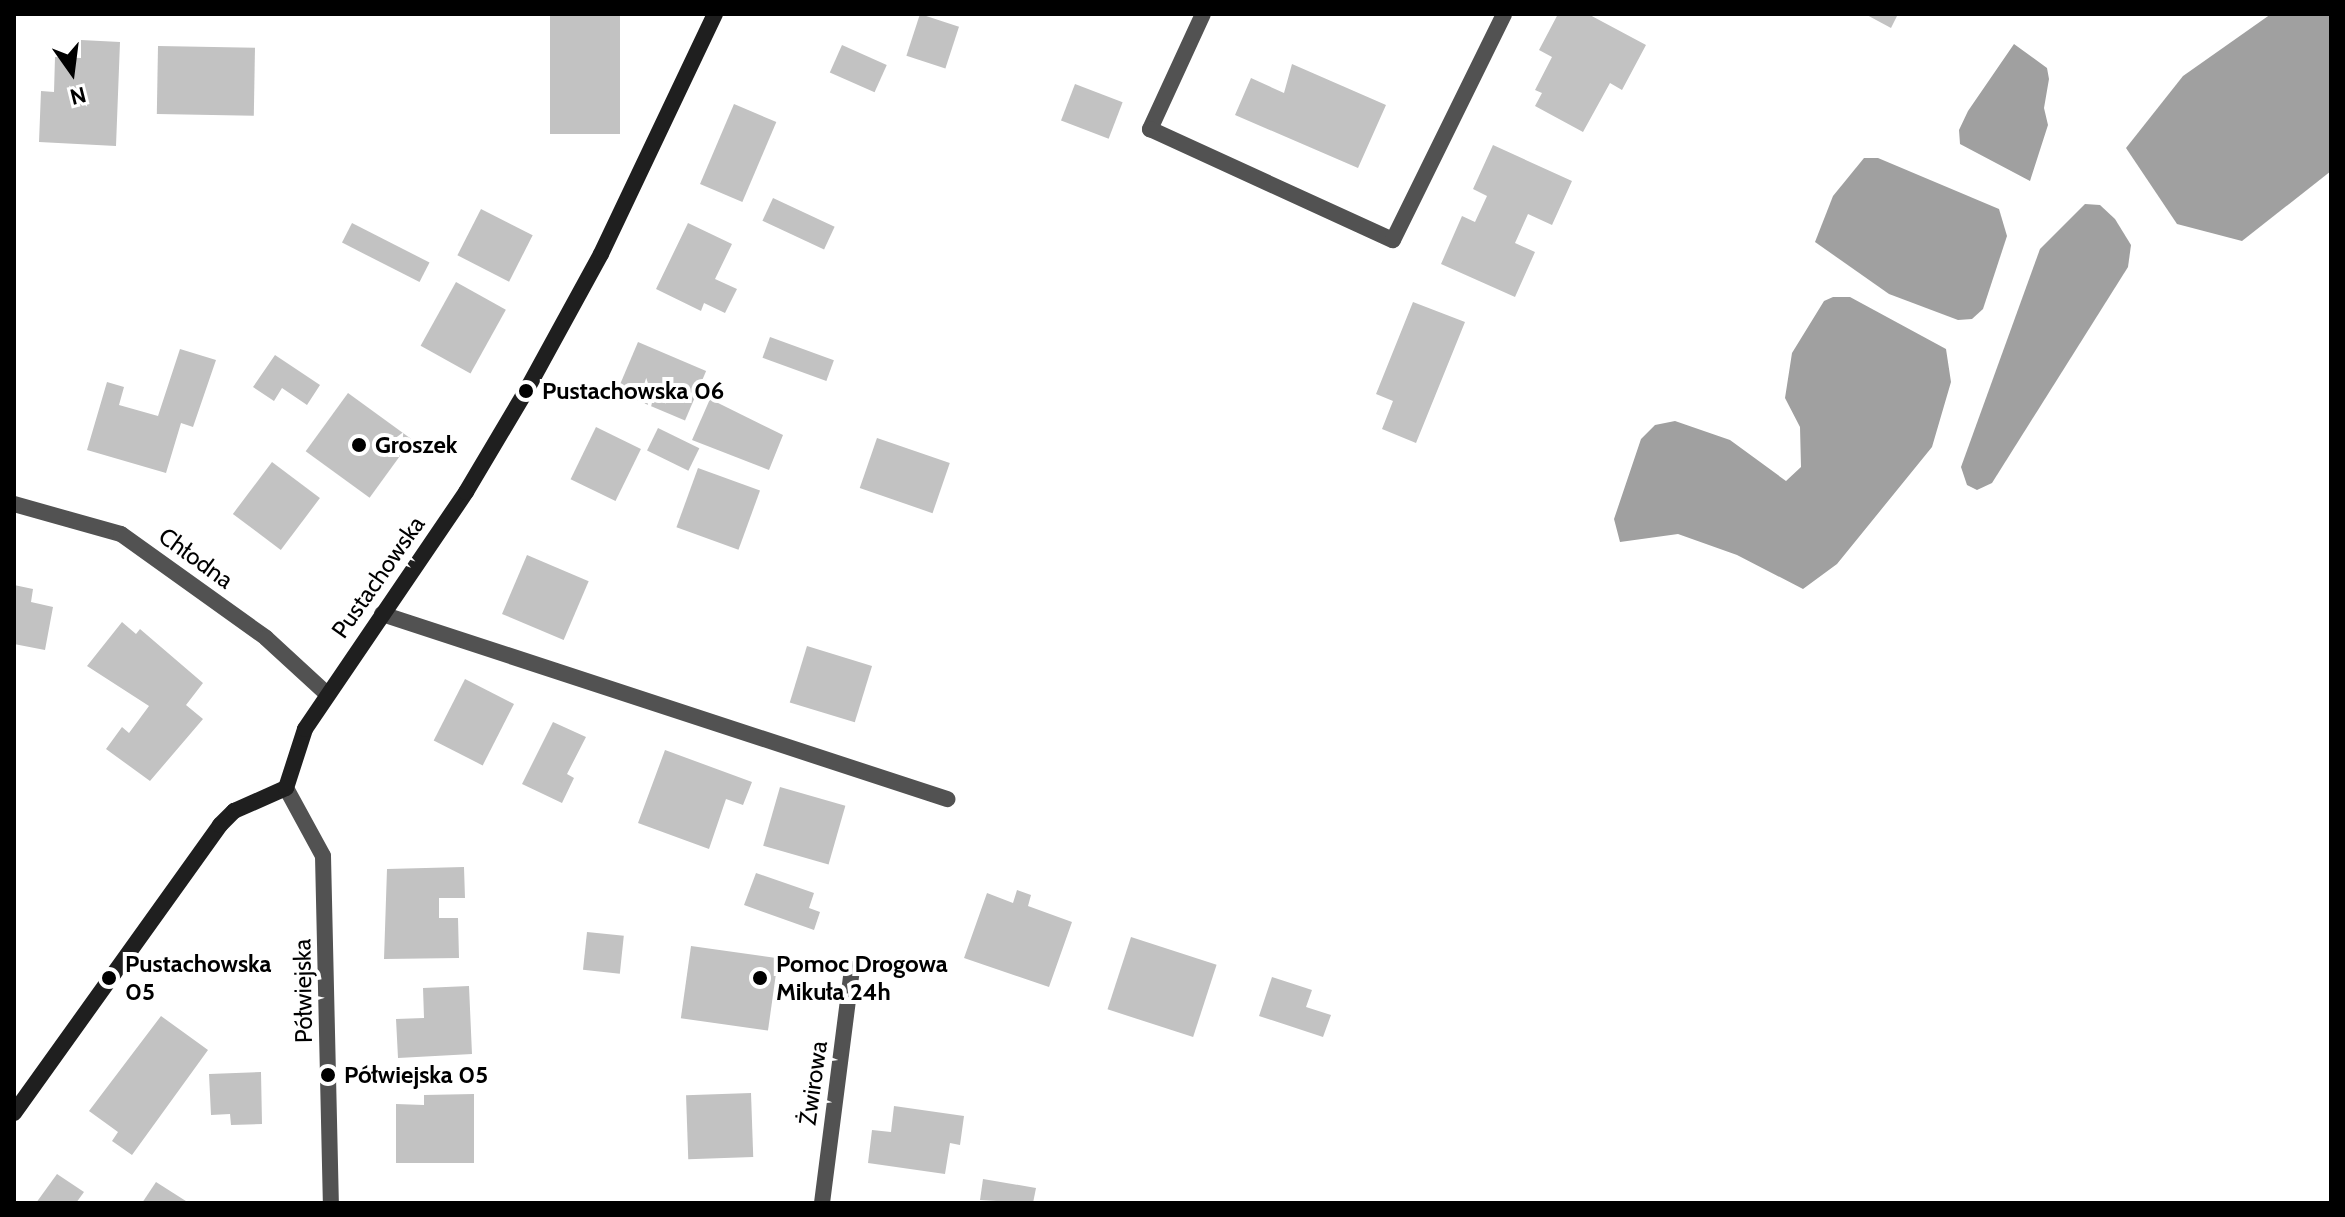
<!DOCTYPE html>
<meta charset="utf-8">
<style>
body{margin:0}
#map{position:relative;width:2345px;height:1217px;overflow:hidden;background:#fff;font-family:Cabin,sans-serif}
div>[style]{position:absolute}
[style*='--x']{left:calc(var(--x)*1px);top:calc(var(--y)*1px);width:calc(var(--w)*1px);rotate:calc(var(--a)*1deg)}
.water>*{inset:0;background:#a0a0a0}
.building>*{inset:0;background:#c2c2c2;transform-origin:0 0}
.lane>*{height:16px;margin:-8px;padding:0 8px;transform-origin:8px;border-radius:8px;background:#525252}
.street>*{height:16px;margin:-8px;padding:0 8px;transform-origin:8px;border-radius:8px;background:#525252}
.secondary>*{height:16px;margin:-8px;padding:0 8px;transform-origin:8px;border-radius:8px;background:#1f1f1f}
.dots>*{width:22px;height:22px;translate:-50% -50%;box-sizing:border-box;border:4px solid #fff;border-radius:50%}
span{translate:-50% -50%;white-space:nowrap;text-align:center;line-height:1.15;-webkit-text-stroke:8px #fff;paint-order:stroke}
.poi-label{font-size:24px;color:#000;font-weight:700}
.left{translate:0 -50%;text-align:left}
.street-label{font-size:24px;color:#000}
.frame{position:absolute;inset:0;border:16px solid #000;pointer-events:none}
.north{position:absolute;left:32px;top:32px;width:80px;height:80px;-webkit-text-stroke:6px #fff;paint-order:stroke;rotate:166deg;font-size:22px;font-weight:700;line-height:32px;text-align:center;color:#000}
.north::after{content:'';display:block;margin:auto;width:28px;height:36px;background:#000;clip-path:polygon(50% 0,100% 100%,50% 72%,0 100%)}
</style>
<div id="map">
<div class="water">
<i style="clip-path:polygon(2271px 14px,2331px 14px,2331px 171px,2242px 241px,2177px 224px,2126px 148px,2183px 76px)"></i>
<i style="clip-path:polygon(2014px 44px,2047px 68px,2049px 79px,2044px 108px,2048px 125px,2030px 181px,1960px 144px,1959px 130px,1968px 111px)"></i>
<i style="clip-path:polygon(1864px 158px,1878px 158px,1999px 209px,2007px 236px,1983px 309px,1972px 319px,1958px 320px,1889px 294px,1815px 242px,1833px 196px)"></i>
<i style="clip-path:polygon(2085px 204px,2100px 205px,2115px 219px,2131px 245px,2128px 267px,1992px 483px,1977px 490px,1967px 485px,1961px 467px,2040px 249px)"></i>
<i style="clip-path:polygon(1833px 297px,1850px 297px,1946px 349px,1951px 382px,1932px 447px,1837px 564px,1803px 589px,1737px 555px,1678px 534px,1620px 542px,1614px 519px,1641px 439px,1655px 425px,1675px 421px,1730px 440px,1786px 481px,1801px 467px,1800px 427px,1785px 398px,1792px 353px,1824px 301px)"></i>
</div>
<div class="building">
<i style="left:550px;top:14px;width:70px;height:120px"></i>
<i style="left:920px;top:14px;width:41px;height:44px;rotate:18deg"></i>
<i style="clip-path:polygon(1558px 14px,1588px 14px,1646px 45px,1622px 90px,1610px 83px,1583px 132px,1535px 106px,1542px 93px,1535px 90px,1552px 57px,1539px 50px)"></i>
<i style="clip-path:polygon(1865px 14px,1898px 14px,1891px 28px)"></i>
<i style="clip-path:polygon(81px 40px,120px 42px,116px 146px,39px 142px,41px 91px,54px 92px,55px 57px,81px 58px)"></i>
<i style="left:842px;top:45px;width:49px;height:30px;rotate:24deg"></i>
<i style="left:158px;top:46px;width:97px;height:68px;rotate:1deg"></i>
<i style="clip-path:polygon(1292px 64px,1386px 105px,1358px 168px,1235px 115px,1251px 78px,1284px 93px)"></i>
<i style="left:1075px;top:84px;width:51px;height:39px;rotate:21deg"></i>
<i style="left:734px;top:104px;width:46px;height:87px;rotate:23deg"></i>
<i style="clip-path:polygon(1493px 145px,1572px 181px,1552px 225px,1528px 214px,1515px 243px,1535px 252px,1515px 297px,1441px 264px,1462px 216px,1475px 222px,1487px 196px,1473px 189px)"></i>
<i style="left:773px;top:198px;width:68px;height:25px;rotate:25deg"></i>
<i style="left:481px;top:209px;width:58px;height:52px;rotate:27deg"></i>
<i style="left:352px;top:223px;width:87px;height:22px;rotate:27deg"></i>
<i style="clip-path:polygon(688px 223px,732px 244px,715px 279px,737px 289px,725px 313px,704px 303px,701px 311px,656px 289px)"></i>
<i style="left:456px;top:282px;width:57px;height:73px;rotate:29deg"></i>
<i style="clip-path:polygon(1413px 302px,1465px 322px,1416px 443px,1382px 429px,1393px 401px,1376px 394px)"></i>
<i style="left:770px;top:337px;width:68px;height:22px;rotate:20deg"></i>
<i style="left:638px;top:342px;width:74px;height:54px;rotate:23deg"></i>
<i style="clip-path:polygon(180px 349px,216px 360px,193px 427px,181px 423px,166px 473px,87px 450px,107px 382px,124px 387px,119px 405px,158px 416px)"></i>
<i style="clip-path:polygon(275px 355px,320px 385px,307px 405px,282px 388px,274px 401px,253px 387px)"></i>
<i style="left:348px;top:393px;width:79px;height:72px;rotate:36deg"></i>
<i style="clip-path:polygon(710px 399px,783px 435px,769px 470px,692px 440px)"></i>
<i style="left:596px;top:427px;width:50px;height:58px;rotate:26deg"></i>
<i style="left:658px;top:428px;width:46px;height:25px;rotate:26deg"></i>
<i style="left:877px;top:438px;width:77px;height:53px;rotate:19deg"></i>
<i style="left:272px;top:462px;width:60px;height:65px;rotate:37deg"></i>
<i style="left:698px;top:468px;width:66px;height:63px;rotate:20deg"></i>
<i style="left:527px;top:555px;width:67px;height:64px;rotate:23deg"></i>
<i style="clip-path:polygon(14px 585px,33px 589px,31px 602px,53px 607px,45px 650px,14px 644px)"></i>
<i style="clip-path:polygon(122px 622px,136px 634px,140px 629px,203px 683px,186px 705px,203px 719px,150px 781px,106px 749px,122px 727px,129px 733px,149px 706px,87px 666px)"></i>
<i style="left:807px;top:646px;width:68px;height:59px;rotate:17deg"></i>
<i style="left:465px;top:679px;width:55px;height:69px;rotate:27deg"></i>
<i style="clip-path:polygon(553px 722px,586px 737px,567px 774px,574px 778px,562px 803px,522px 784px)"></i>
<i style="clip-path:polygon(665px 750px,752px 782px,743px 805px,726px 799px,709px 849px,638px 823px)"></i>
<i style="left:780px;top:787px;width:68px;height:61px;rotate:16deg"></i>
<i style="clip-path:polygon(464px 867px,465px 898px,439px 898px,439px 918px,458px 918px,459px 958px,384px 959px,387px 869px)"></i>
<i style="clip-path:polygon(756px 873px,814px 893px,809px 908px,820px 912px,814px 930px,744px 905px)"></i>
<i style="clip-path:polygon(1017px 890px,1031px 895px,1028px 906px,1072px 922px,1049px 987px,964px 958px,987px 893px,1013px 903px)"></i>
<i style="left:587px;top:932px;width:37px;height:38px;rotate:6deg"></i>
<i style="left:1131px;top:937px;width:90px;height:76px;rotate:18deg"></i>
<i style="left:691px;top:946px;width:88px;height:73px;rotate:8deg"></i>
<i style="clip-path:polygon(1272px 977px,1312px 990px,1306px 1007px,1331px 1015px,1323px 1037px,1259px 1016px)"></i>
<i style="clip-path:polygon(469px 986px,472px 1054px,398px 1058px,396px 1019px,424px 1018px,423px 988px)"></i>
<i style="clip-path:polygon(161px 1016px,208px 1050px,132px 1155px,112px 1141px,118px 1132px,89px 1111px)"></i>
<i style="clip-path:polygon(261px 1072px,262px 1124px,231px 1125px,230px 1114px,211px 1115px,209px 1074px)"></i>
<i style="left:751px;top:1093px;width:64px;height:65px;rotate:88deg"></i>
<i style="clip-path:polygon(474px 1094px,474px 1163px,396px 1163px,396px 1104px,424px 1105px,424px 1095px)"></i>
<i style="clip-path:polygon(894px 1106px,964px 1116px,960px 1145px,950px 1143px,945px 1174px,868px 1163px,872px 1130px,891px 1132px)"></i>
<i style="clip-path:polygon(57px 1174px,84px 1192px,76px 1203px,36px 1203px)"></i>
<i style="clip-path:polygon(983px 1179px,1036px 1188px,1033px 1203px,980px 1200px)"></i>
<i style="clip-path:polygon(156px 1182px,189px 1203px,142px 1203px)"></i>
</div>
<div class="lane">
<i style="--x:382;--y:614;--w:595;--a:18.13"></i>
</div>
<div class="street">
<i style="--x:1203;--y:14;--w:127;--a:114.7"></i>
<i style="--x:1150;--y:129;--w:267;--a:24.6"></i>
<i style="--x:1393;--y:240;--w:252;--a:-63.8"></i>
<i style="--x:14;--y:504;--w:111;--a:15.7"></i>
<i style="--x:121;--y:534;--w:178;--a:35.6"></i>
<i style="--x:266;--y:638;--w:83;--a:42.6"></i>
<i style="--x:286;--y:788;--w:77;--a:61.4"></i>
<i style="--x:323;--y:856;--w:347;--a:88.7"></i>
<i style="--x:822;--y:1203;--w:236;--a:-82.7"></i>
</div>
<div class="secondary">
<i style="--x:14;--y:1113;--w:354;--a:-54.4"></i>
<i style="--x:220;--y:825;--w:20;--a:-45"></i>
<i style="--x:234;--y:811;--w:57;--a:-23.9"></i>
<i style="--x:286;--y:788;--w:62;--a:-72.1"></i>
<i style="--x:305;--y:729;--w:287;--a:-55.8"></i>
<i style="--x:466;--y:492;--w:117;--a:-59.3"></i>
<i style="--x:526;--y:391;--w:156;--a:-61.3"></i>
<i style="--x:601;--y:254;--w:266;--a:-64.6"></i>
</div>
<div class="dots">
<i style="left:526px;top:391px;background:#000"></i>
<i style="left:359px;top:445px;background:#000"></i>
<i style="left:109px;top:978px;background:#000"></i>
<i style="left:760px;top:978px;background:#000"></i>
<i style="left:328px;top:1075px;background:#000"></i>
</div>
<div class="poi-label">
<span class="left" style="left:542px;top:391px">Pustachowska 06</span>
<span class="left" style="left:375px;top:445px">Groszek</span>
<span class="left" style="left:125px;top:978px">Pustachowska<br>05</span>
<span class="left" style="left:776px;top:978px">Pomoc Drogowa<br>Mikuła 24h</span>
<span class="left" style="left:344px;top:1075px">Półwiejska 05</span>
</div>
<div class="street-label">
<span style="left:196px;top:558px;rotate:36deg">Chłodna</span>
<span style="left:378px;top:577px;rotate:-55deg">Pustachowska</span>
<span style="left:303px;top:991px;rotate:-91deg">Półwiejska</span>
<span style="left:813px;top:1083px;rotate:-82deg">Żwirowa</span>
</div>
<div class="frame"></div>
<div class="north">N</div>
</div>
